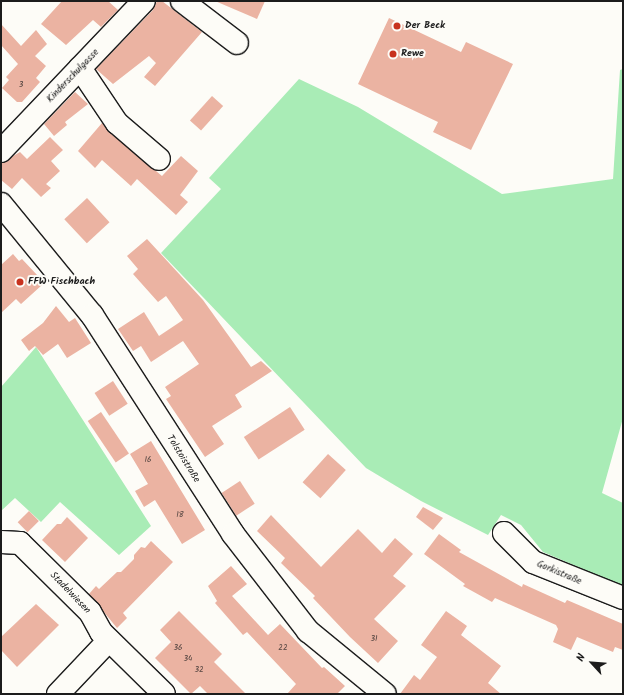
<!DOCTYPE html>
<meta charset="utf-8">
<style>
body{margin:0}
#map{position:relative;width:624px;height:695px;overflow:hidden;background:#fdfcf7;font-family:Kalam,sans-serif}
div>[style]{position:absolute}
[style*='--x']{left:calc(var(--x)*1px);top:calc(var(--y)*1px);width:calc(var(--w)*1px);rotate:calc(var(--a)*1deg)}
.green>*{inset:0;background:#a9ecb6}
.building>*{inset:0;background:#ebb3a2;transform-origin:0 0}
.roads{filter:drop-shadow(1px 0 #1c1c1c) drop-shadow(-1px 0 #1c1c1c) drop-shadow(0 1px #1c1c1c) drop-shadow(0 -1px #1c1c1c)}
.minor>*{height:22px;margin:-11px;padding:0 11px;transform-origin:11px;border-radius:11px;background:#fdfcf7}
.dots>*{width:11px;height:11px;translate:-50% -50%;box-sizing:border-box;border:2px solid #fdfcf7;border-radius:50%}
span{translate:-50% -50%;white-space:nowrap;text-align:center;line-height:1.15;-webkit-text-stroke:4px #fdfcf7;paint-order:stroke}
.number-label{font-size:8px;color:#50423e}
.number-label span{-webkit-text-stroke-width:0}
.poi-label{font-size:10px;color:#1c1c1c;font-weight:700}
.left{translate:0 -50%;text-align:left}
.street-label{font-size:10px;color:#1c1c1c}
.frame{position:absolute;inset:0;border:2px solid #1c1c1c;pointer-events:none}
.north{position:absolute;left:572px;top:643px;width:40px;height:40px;-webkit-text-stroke:3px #fdfcf7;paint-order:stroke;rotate:296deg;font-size:11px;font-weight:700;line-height:16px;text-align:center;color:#1c1c1c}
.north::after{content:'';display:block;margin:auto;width:14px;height:18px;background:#1c1c1c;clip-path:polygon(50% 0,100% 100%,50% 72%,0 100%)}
</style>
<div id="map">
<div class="green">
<i style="clip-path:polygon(623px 69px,623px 418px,602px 493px,623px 503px,623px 586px,543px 552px,521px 525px,501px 515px,488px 535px,421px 501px,366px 468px,161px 253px,221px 189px,209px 178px,299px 79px,358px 107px,502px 194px,613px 179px,620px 70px)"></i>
<i style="clip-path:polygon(36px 347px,151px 526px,119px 555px,60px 502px,41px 522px,15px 498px,1px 511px,1px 387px)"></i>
</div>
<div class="building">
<i style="clip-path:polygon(62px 1px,108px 1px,118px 10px,101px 27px,93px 20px,66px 45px,41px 24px)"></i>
<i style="clip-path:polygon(157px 1px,162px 1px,202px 32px,155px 86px,144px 77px,156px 63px,149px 56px,113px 84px,96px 69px,153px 10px)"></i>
<i style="clip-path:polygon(215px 1px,265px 1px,257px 19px)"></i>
<i style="clip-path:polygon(389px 18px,461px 52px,466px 42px,513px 64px,471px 150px,433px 132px,438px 122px,358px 84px)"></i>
<i style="clip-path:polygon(1px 24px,21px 46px,36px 30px,47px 44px,35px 56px,46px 66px,36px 78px,40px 82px,22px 102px,17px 102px,2px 88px,9px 80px,6px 77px,18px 64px,1px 45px)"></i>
<i style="clip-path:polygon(75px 92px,88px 104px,65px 122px,67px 125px,54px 136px,44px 124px)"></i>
<i style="left:212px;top:96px;width:15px;height:33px;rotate:42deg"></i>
<i style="clip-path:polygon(102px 123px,109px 132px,162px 176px,181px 156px,198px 171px,180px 195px,188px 202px,176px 215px,137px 179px,131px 186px,102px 160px,95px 168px,78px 151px)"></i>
<i style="clip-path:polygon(50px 137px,63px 150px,51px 161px,60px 171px,46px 184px,51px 188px,41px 197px,22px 178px,12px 189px,1px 180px,1px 163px,20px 152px,27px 159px)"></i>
<i style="left:87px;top:198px;width:33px;height:31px;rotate:47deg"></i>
<i style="clip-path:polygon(147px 239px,203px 300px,251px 367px,261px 361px,272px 371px,235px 395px,242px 407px,212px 426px,224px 444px,205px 457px,166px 399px,171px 396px,165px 387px,199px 364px,183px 341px,151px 362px,141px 346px,133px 351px,118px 329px,144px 312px,159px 336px,183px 320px,166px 296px,158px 302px,133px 274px,138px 269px,127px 256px)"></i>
<i style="clip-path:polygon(13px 254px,19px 261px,22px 259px,38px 276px,36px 279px,42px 285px,21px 304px,16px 299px,1px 313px,1px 265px)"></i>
<i style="clip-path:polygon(56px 306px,69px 322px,75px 318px,91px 343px,67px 358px,58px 344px,43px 355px,35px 346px,29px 351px,21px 340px,43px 323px)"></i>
<i style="left:113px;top:381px;width:27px;height:22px;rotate:57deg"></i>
<i style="left:290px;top:407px;width:27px;height:55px;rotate:57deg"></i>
<i style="left:101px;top:412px;width:50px;height:16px;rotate:56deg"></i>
<i style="clip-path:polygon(151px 441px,205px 530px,182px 544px,155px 500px,144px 507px,135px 491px,148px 484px,130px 454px)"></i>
<i style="left:328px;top:454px;width:24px;height:38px;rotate:42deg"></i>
<i style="left:240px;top:481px;width:27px;height:22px;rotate:57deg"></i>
<i style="clip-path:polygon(423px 507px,443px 518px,433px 530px,416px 517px)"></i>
<i style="left:29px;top:511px;width:14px;height:16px;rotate:45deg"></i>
<i style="clip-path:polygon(271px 515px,321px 567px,358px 529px,382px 553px,395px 538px,413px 554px,393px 576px,406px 586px,374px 619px,398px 641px,378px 663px,350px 637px,313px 598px,315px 596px,281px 563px,285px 558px,257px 531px)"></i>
<i style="clip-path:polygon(67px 517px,88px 538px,65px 562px,42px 540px,57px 524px,61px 524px)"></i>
<i style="clip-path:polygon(439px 534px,461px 550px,459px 552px,522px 587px,523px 584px,565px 603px,567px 600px,623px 624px,623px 650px,615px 647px,613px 652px,577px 637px,571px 650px,553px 642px,558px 629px,556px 625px,495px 598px,492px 602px,463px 586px,465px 584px,424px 554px)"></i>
<i style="clip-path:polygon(151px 541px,173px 562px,123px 613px,127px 618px,117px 628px,89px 594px,96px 586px,99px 589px,117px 572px,121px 572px,134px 559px,134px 555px,141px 547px,145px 548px)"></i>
<i style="clip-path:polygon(231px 566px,247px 584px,232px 596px,268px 635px,280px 624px,322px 668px,324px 667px,345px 686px,337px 694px,287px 694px,296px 684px,247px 632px,243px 635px,215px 603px,217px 601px,208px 586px)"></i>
<i style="clip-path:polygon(36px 604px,59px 625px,17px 667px,1px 650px,1px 637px)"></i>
<i style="clip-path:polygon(179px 611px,222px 654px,214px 662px,246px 694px,208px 694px,200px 686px,191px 694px,155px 658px,171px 642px,160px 630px)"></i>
<i style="clip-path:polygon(446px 611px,467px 626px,461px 635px,501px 666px,488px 683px,501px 694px,400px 694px,414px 675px,420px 680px,437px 657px,421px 645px)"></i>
</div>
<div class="roads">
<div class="minor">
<i style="--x:182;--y:1;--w:69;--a:37.4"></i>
<i style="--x:80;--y:68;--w:66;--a:56.1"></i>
<i style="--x:117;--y:123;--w:55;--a:40.6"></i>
<i style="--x:1;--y:151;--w:207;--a:-46.4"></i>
<i style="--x:1;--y:204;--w:144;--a:50.7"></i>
<i style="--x:92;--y:315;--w:260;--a:57.2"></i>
<i style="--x:233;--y:534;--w:123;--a:52.3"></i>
<i style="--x:308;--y:631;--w:99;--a:39.3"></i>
<i style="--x:504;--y:533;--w:41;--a:45"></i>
<i style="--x:533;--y:562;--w:97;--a:21.8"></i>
<i style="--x:1;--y:542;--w:19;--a:3"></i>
<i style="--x:20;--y:543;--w:98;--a:44.6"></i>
<i style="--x:90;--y:612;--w:23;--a:61"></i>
<i style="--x:101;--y:632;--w:88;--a:44.5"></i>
<i style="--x:58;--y:694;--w:74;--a:-46.6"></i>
</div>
</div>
<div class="dots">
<i style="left:397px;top:26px;background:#c8321e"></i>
<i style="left:393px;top:54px;background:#c8321e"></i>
<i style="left:20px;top:282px;background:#c8321e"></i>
</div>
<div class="number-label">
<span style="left:21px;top:85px">3</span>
<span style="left:148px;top:460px">16</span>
<span style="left:180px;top:515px">18</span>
<span style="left:374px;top:639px">31</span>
<span style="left:178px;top:648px">36</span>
<span style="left:283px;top:648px">22</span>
<span style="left:188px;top:659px">34</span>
<span style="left:199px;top:670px">32</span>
</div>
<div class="poi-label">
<span class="left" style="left:405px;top:26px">Der Beck</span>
<span class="left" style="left:401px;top:54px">Rewe</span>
<span class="left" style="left:28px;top:282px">FFW Fischbach</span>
</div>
<div class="street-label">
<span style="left:73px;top:76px;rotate:-46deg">Kinderschulgasse</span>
<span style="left:183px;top:459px;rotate:58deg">Tolstoistraße</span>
<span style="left:559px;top:573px;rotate:23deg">Gorkistraße</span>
<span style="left:70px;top:593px;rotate:46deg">Stadelwiesen</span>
</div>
<div class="frame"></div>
<div class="north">N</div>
</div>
